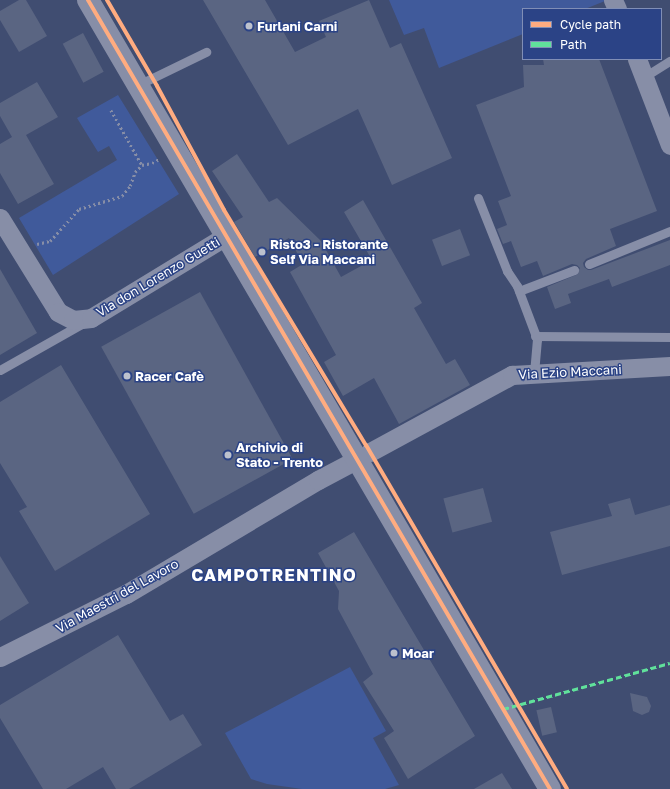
<!DOCTYPE html>
<meta charset="utf-8">
<style>
body{margin:0}
#map{position:relative;width:670px;height:789px;overflow:hidden;background:#404d71;font-family:"Golos Text",sans-serif}
div>[style]{position:absolute}
[style*='--x']{left:calc(var(--x)*1px);top:calc(var(--y)*1px);width:calc(var(--w)*1px);rotate:calc(var(--a)*1deg)}
.green>*{inset:0;background:#405a9b}
.building>*{inset:0;background:#5a6582;transform-origin:0 0}
.path>*{height:2.5px;margin-top:-1.25px;transform-origin:0;background:repeating-linear-gradient(90deg,#878ea7 0 2px,transparent 0 5px)}
.service>*{height:9px;margin:-4.5px;padding:0 4.5px;transform-origin:4.5px;border-radius:4.5px;background:#878ea7}
.minor>*{height:19px;margin:-9.5px;padding:0 9.5px;transform-origin:9.5px;border-radius:9.5px;background:#878ea7}
.tertiary>*{height:22px;margin:-11px;padding:0 11px;transform-origin:11px;border-radius:11px;background:#878ea7}
.quiet>*{height:3px;margin-top:-1.5px;transform-origin:0;background:repeating-linear-gradient(90deg,#60e19b 0 6px,transparent 0 9px)}
.cycleway>*{height:4px;margin:-2px;padding:0 2px;transform-origin:2px;border-radius:2px;background:#ffac80}
.dots>*{width:11px;height:11px;translate:-50% -50%;box-sizing:border-box;border:2px solid #2b4386;border-radius:50%}
span{translate:-50% -50%;white-space:nowrap;text-align:center;line-height:1.15;-webkit-text-stroke:3px #2b4386;paint-order:stroke}
.poi-label{font-size:13px;color:#fff;font-weight:700}
.left{translate:0 -50%;text-align:left}
.street-label{font-size:13px;color:#fff}
.district-label{font-size:17px;color:#fff;font-weight:700;letter-spacing:1px}
.legend{position:absolute;left:522px;top:8px;width:140px;height:52px;box-sizing:border-box;background:#2b4386;border:1px solid #808eb6;margin:0;padding:5px 7px;list-style:none;font-size:12px;color:#fff}
.legend li{display:flex;align-items:center;gap:8px;height:20px}
.legend b{width:20px;border:1px solid #808eb6}
</style>
<div id="map">
<div class="green">
<i style="clip-path:polygon(389px 0,604px 0,605px 1px,585px 9px,523px 9px,523px 34px,439px 68px,424px 28px,404px 35px)"></i>
<i style="clip-path:polygon(118px 95px,179px 194px,53px 275px,19px 218px,117px 160px,109px 146px,98px 152px,77px 118px)"></i>
<i style="clip-path:polygon(350px 667px,386px 731px,373px 738px,399px 785px,385px 789px,302px 789px,267px 784px,251px 779px,225px 733px)"></i>
</div>
<div class="building">
<i style="clip-path:polygon(19px 0,26px 0,47px 36px,19px 52px,0 20px,0 11px)"></i>
<i style="clip-path:polygon(203px 0,265px 0,295px 52px,326px 37px,319px 21px,369px 0,390px 48px,401px 43px,452px 158px,392px 185px,358px 109px,288px 145px)"></i>
<i style="left:83px;top:33px;width:44px;height:23px;rotate:62deg"></i>
<i style="clip-path:polygon(543px 59px,599px 59px,657px 211px,610px 229px,616px 246px,586px 259px,583px 263px,584px 267px,588px 270px,591px 270px,670px 240px,670px 265px,612px 287px,609px 279px,568px 294px,571px 303px,555px 309px,547px 287px,576px 275px,580px 268px,577px 265px,572px 264px,543px 276px,537px 261px,521px 267px,511px 241px,503px 244px,497px 229px,507px 225px,498px 201px,511px 196px,476px 105px,524px 87px,523px 65px,544px 65px)"></i>
<i style="clip-path:polygon(37px 82px,58px 117px,26px 135px,54px 184px,18px 204px,0 173px,0 144px,12px 137px,0 116px,0 103px)"></i>
<i style="clip-path:polygon(237px 154px,269px 202px,277px 198px,321px 241px,341px 277px,372px 260px,344px 212px,363px 200px,422px 303px,414px 308px,446px 364px,455px 359px,470px 385px,399px 424px,374px 378px,343px 396px,324px 362px,336px 355px,290px 272px,303px 264px,289px 238px,255px 257px,234px 222px,243px 217px,212px 171px)"></i>
<i style="left:460px;top:229px;width:28px;height:30px;rotate:69deg"></i>
<i style="clip-path:polygon(0 269px,37px 333px,0 355px)"></i>
<i style="left:200px;top:292px;width:191px;height:113px;rotate:61deg"></i>
<i style="clip-path:polygon(61px 365px,150px 514px,55px 571px,19px 511px,27px 507px,0 463px,0 402px)"></i>
<i style="left:483px;top:488px;width:35px;height:41px;rotate:75deg"></i>
<i style="clip-path:polygon(630px 498px,635px 515px,670px 505px,670px 546px,562px 575px,550px 532px,612px 516px,608px 504px)"></i>
<i style="clip-path:polygon(354px 532px,475px 736px,408px 779px,384px 738px,394px 731px,363px 682px,373px 674px,338px 609px,339px 591px,318px 553px)"></i>
<i style="clip-path:polygon(0 556px,29px 603px,0 621px)"></i>
<i style="clip-path:polygon(118px 635px,170px 721px,183px 714px,202px 745px,129px 789px,116px 789px,103px 767px,66px 789px,43px 789px,0 718px,0 705px)"></i>
<i style="clip-path:polygon(630px 693px,647px 697px,651px 706px,649px 712px,642px 715px,633px 711px)"></i>
<i style="left:551px;top:707px;width:26px;height:15px;rotate:77deg"></i>
<i style="clip-path:polygon(502px 773px,512px 789px,474px 789px)"></i>
</div>
<div class="path">
<i style="--x:111;--y:110;--w:63;--a:60.6"></i>
<i style="--x:37;--y:244;--w:13;--a:-13"></i>
<i style="--x:50;--y:241;--w:43;--a:-47.8"></i>
<i style="--x:79;--y:209;--w:45;--a:-16.8"></i>
<i style="--x:122;--y:196;--w:13;--a:-51"></i>
<i style="--x:130;--y:186;--w:15;--a:-70"></i>
<i style="--x:135;--y:172;--w:10;--a:-45"></i>
<i style="--x:142;--y:165;--w:10;--a:-11"></i>
<i style="--x:152;--y:163;--w:8;--a:-30"></i>
</div>
<div class="service">
<i style="--x:644;--y:77;--w:31;--a:-32"></i>
<i style="--x:138;--y:85;--w:76;--a:-25.9"></i>
<i style="--x:478;--y:198;--w:79;--a:68.3"></i>
<i style="--x:507;--y:271;--w:18;--a:56"></i>
<i style="--x:517;--y:286;--w:57;--a:69.3"></i>
<i style="--x:537;--y:339;--w:35;--a:95"></i>
<i style="--x:589;--y:264;--w:87;--a:-22.2"></i>
<i style="--x:519;--y:291;--w:59;--a:-20.9"></i>
<i style="--x:535;--y:336;--w:135;--a:0.4"></i>
<i style="--x:0;--y:370;--w:95;--a:-29.5"></i>
</div>
<div class="minor">
<i style="--x:613;--y:0;--w:10;--a:66"></i>
<i style="--x:637;--y:59;--w:92;--a:69"></i>
<i style="--x:0;--y:218;--w:110;--a:58.3"></i>
<i style="--x:58;--y:312;--w:17;--a:28"></i>
<i style="--x:73;--y:320;--w:18;--a:-6"></i>
<i style="--x:91;--y:318;--w:158;--a:-31.3"></i>
<i style="--x:370;--y:452;--w:162;--a:-28.5"></i>
<i style="--x:512;--y:375;--w:158;--a:-3.3"></i>
<i style="--x:0;--y:657;--w:141;--a:-26.6"></i>
<i style="--x:126;--y:594;--w:223;--a:-30.7"></i>
<i style="--x:318;--y:480;--w:43;--a:-27.8"></i>
</div>
<div class="tertiary">
<i style="--x:88;--y:0;--w:914;--a:59.65"></i>
</div>
<div class="quiet">
<i style="--x:503;--y:709;--w:173;--a:-15.4"></i>
</div>
<div class="cycleway">
<i style="--x:88;--y:0;--w:914;--a:59.65"></i>
<i style="--x:107;--y:0;--w:99;--a:59.8"></i>
<i style="--x:157;--y:86;--w:141;--a:61.6"></i>
<i style="--x:224;--y:210;--w:275;--a:58.9"></i>
<i style="--x:366;--y:445;--w:398;--a:59.7"></i>
</div>
<div class="dots">
<i style="left:249px;top:26px;background:#bcc1cd"></i>
<i style="left:262px;top:252px;background:#bcc1cd"></i>
<i style="left:127px;top:376px;background:#bcc1cd"></i>
<i style="left:228px;top:455px;background:#bcc1cd"></i>
<i style="left:394px;top:653px;background:#bcc1cd"></i>
</div>
<div class="poi-label">
<span class="left" style="left:257px;top:26px">Furlani Carni</span>
<span class="left" style="left:270px;top:252px">Risto3 - Ristorante<br>Self Via Maccani</span>
<span class="left" style="left:135px;top:376px">Racer Cafè</span>
<span class="left" style="left:236px;top:455px">Archivio di<br>Stato - Trento</span>
<span class="left" style="left:402px;top:653px">Moar</span>
</div>
<div class="street-label">
<span style="left:158px;top:277px;rotate:-31deg">Via don Lorenzo Guetti</span>
<span style="left:570px;top:372px;rotate:-3deg">Via Ezio Maccani</span>
<span style="left:117px;top:596px;rotate:-29deg">Via Maestri del Lavoro</span>
</div>
<div class="district-label">
<span style="left:274px;top:575px">CAMPOTRENTINO</span>
</div>
<ul class="legend">
<li><b style="height:5px;background:#ffac80"></b>Cycle path</li>
<li><b style="height:5px;background:#60e19b"></b>Path</li>
</ul>
</div>
